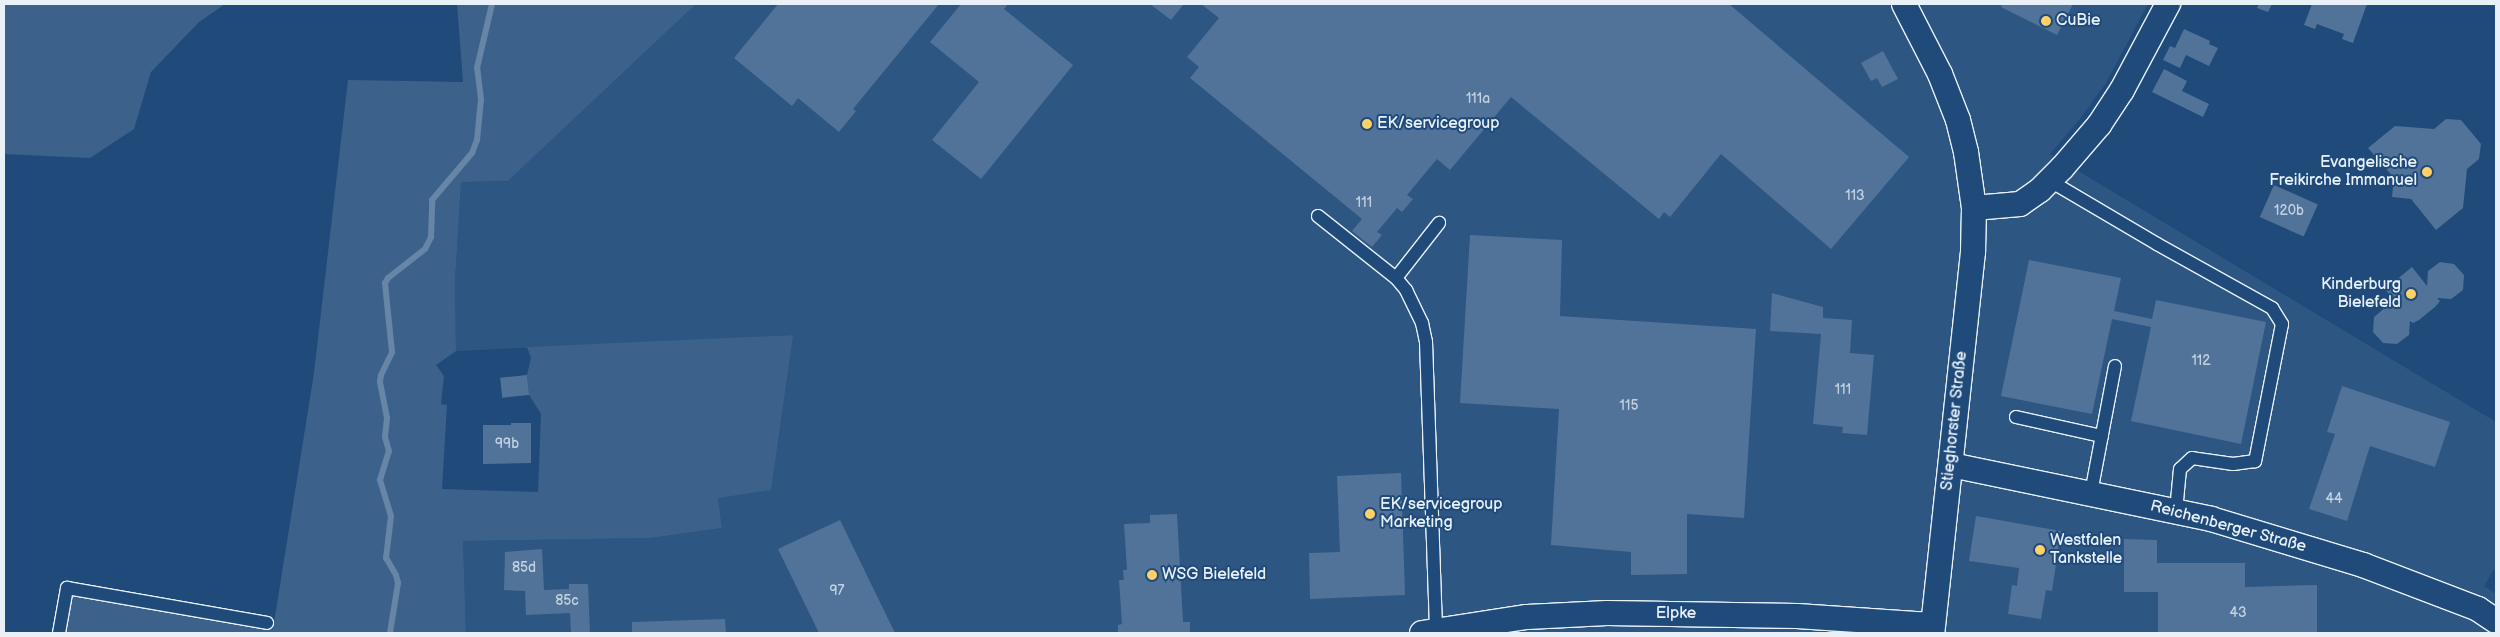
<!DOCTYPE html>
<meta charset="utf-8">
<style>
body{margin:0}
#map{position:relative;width:2500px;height:637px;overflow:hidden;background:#1f4a7a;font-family:"Balsamiq Sans",sans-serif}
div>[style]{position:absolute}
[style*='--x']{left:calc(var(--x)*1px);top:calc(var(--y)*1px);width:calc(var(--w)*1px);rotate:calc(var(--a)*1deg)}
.built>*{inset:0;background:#2e5683}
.green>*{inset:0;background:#3c628c}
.stream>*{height:6px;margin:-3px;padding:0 3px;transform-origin:3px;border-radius:3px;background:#6685a7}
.building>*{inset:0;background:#517399;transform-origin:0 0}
.roads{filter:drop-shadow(1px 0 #e8f1f8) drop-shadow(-1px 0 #e8f1f8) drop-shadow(0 1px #e8f1f8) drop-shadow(0 -1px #e8f1f8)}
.lane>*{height:12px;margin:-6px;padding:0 6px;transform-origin:6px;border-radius:6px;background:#1f4a7a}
.street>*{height:24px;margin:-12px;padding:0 12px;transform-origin:12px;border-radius:12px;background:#1f4a7a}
.dots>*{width:14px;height:14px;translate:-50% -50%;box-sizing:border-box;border:2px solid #1f4a7a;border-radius:50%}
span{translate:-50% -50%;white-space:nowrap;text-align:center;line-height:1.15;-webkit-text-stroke:4px #1f4a7a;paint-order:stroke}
.number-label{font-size:14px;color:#c2d2e0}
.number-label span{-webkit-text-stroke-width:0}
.poi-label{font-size:16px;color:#e8f1f8}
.left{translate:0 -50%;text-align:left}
.right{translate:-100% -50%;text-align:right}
.street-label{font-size:16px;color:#e8f1f8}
.frame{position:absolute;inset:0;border:5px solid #e8f1f8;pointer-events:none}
</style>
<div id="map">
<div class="built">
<i style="clip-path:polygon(696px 4px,2148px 4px,2106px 83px,2080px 119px,2050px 154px,2496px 422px,2496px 566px,2484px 586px,2495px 593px,2496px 590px,2496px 633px,466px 633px,463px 541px,651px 538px,722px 528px,718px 498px,793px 335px,456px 351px,455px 282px,461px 182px,508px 181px)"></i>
</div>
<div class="green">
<i style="clip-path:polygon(4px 4px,225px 4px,199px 22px,151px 72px,134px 129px,90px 158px,4px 154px)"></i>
<i style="clip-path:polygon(457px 4px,696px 4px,508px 181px,461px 182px,455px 282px,456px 351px,436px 365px,444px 376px,441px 404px,447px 405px,442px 489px,538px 492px,541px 414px,529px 395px,527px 375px,531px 358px,527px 347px,793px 335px,771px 490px,718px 498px,722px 528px,651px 538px,463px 541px,466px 633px,62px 633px,68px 596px,273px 629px,314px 373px,348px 80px,463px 82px)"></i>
</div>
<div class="stream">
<i style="--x:390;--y:633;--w:51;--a:-80.9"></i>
<i style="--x:398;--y:583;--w:8;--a:-104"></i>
<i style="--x:396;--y:575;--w:20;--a:-120"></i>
<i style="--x:386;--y:558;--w:42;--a:-83.2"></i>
<i style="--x:391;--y:516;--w:38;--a:-107"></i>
<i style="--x:380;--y:480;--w:30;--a:-73"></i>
<i style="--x:389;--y:451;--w:15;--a:-106"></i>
<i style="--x:385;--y:437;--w:19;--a:-84"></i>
<i style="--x:387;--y:418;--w:37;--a:-101"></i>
<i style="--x:380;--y:382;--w:7;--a:-82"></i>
<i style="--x:381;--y:375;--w:25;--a:-64"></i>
<i style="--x:392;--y:352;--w:69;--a:-95.8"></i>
<i style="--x:385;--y:283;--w:6;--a:-59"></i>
<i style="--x:388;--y:278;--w:47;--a:-38.1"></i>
<i style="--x:425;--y:249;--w:13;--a:-63"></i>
<i style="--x:431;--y:237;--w:37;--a:-88"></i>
<i style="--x:432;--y:200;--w:62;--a:-49.6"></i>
<i style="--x:472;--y:153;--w:14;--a:-69"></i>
<i style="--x:477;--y:140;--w:41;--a:-84.4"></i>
<i style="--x:481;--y:99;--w:31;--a:-97"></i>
<i style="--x:477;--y:68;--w:66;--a:-76.8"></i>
</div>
<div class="building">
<i style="clip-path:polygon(778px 4px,939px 4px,853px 109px,856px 111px,839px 132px,798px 98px,792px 106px,734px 58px)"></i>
<i style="clip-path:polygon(961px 4px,1008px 4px,1004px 9px,1073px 65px,981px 179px,932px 140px,979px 82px,930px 42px)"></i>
<i style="clip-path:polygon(1150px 4px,1184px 4px,1171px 20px)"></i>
<i style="clip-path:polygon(1201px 4px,1729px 4px,1909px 157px,1831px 249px,1721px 154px,1670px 217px,1664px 212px,1659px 219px,1511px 97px,1450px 170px,1437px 159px,1407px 195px,1413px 199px,1402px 212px,1397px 208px,1377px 232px,1382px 235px,1372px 247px,1352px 231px,1362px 219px,1190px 78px,1199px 67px,1187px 57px,1219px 18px)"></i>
<i style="clip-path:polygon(2002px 4px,2073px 4px,2057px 35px,2001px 7px)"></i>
<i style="clip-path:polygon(2259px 4px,2272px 4px,2268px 12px,2257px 8px)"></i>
<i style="clip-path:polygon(2312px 4px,2367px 4px,2353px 43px,2342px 39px,2344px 34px,2317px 24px,2315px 29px,2304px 25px)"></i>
<i style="clip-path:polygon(2184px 29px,2210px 41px,2209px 44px,2218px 48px,2209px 66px,2186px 55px,2180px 68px,2163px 60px,2170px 46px,2175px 48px)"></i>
<i style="clip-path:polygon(1883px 51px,1898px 79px,1882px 87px,1877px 78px,1871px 81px,1861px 63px)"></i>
<i style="clip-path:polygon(2164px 69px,2187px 81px,2182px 91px,2209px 104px,2203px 117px,2152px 92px)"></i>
<i style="clip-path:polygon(2446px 119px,2461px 120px,2481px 144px,2479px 159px,2467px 169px,2463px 208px,2436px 230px,2411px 199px,2392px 197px,2394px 178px,2368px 148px,2395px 126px,2434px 129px)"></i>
<i style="left:2274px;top:185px;width:48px;height:35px;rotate:24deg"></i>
<i style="clip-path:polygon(1470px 235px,1562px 240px,1560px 316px,1756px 329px,1744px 518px,1687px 514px,1687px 574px,1631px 575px,1631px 552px,1551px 545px,1559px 409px,1460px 403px)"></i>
<i style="clip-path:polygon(2029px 260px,2121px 278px,2114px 311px,2152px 319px,2156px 300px,2266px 322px,2241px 444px,2131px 421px,2151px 327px,2112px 319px,2092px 414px,2001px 396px)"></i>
<i style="clip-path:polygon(2440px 262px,2454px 264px,2464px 275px,2463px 290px,2451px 299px,2437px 298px,2440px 301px,2435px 307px,2419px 320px,2413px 323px,2410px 321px,2409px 335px,2397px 344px,2383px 343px,2373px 332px,2374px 317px,2386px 307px,2400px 308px,2385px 289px,2412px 267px,2427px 286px,2428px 271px)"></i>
<i style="clip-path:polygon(1772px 293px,1823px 307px,1823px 318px,1852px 320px,1850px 353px,1874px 355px,1867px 435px,1842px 433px,1843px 427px,1813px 424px,1821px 334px,1770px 331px)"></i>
<i style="left:527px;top:375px;width:20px;height:27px;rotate:84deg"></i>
<i style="clip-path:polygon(2342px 386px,2450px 422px,2435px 467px,2370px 446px,2347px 521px,2309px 509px,2335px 434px,2327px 432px)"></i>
<i style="clip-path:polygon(511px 423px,531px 423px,531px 463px,483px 464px,483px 425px,511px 425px)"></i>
<i style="clip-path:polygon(1401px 473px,1405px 595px,1310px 599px,1309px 553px,1340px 552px,1337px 476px)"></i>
<i style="clip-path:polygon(1177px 514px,1183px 622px,1190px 622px,1190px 633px,1118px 633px,1118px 625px,1122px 624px,1119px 580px,1124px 580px,1123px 570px,1127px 570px,1124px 524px,1150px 523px,1150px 515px)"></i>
<i style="clip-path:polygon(1976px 516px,2061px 531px,2052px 591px,2046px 590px,2041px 619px,2008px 614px,2012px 585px,2017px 586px,2019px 568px,1969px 561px)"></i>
<i style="clip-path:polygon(840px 520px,895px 633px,819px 633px,778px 549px)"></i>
<i style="clip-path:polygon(2124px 539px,2157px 540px,2157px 563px,2245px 563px,2245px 587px,2317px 585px,2317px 633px,2158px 633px,2158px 592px,2124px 592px)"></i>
<i style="clip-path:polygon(542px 549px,544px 590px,569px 589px,569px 584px,588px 584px,590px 633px,571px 633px,570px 613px,526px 615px,525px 591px,504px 590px,505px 552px)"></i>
<i style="clip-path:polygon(725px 619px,726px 633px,632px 633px,632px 622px)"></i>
</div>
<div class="roads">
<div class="lane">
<i style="--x:2052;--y:178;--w:9;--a:54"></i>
<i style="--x:2057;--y:185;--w:116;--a:30.5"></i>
<i style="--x:2157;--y:244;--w:132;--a:29.1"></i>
<i style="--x:2272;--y:308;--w:19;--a:58"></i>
<i style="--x:2282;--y:324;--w:140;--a:101.1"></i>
<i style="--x:2255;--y:461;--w:22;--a:172"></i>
<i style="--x:2233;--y:464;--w:41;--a:-171.7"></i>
<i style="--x:2192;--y:458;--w:16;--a:137"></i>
<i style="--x:2180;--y:469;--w:42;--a:95.4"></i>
<i style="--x:1318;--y:216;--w:100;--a:38.5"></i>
<i style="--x:1396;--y:278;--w:16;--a:50"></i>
<i style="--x:1406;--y:290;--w:37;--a:64"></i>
<i style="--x:1422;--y:323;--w:19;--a:78"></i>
<i style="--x:1426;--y:342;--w:287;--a:88"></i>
<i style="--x:1396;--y:278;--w:70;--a:-52"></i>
<i style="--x:2016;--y:417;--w:88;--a:12.5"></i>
<i style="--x:2091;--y:493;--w:129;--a:-79.3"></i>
<i style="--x:59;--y:633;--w:46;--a:-79.9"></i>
<i style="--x:67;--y:588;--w:203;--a:9.9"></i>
</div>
<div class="street">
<i style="--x:1904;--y:4;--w:79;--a:62.8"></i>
<i style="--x:1940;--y:74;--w:49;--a:68.6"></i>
<i style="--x:1958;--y:120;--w:33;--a:76"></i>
<i style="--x:1966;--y:152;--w:57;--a:81.9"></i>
<i style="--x:1974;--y:208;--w:44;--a:91.3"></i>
<i style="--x:1973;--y:252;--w:383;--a:96.1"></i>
<i style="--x:1974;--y:208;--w:46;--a:-5"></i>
<i style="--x:2020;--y:204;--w:24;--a:-35"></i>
<i style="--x:2040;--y:190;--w:31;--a:-45"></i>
<i style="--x:2062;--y:168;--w:57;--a:-49.3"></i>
<i style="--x:2099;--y:125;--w:42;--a:-56.7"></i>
<i style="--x:2122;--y:90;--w:98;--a:-61.9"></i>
<i style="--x:1951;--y:465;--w:266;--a:11.7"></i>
<i style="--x:2211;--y:519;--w:159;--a:16.8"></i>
<i style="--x:2363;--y:565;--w:123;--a:20.9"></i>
<i style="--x:2478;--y:609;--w:22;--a:34"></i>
<i style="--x:1422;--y:633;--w:106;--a:-8.7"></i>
<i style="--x:1527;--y:617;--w:80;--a:-2.9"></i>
<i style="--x:1607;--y:613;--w:190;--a:0.9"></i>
<i style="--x:1797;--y:616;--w:135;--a:3.8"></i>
</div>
</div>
<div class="dots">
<i style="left:2046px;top:21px;background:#ffd166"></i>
<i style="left:1367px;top:124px;background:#ffd166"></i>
<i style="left:2427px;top:172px;background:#ffd166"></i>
<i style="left:2411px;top:294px;background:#ffd166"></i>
<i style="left:1370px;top:514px;background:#ffd166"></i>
<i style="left:2040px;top:550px;background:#ffd166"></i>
<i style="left:1152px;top:575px;background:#ffd166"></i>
</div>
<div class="number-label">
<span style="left:1478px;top:99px">111a</span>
<span style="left:1855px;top:196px">113</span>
<span style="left:1364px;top:203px">111</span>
<span style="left:2289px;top:211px">120b</span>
<span style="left:2201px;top:361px">112</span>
<span style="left:1843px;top:390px">111</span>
<span style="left:1629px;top:406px">115</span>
<span style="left:507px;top:444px">99b</span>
<span style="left:2334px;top:499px">44</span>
<span style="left:524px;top:568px">85d</span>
<span style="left:837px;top:591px">97</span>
<span style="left:567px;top:601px">85c</span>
<span style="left:2238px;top:613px">43</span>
</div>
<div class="poi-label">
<span class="left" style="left:2056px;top:21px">CuBie</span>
<span class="left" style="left:1377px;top:124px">EK/servicegroup</span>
<span class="right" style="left:2417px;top:172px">Evangelische<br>Freikirche Immanuel</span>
<span class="right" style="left:2401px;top:294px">Kinderburg<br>Bielefeld</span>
<span class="left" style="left:1380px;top:514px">EK/servicegroup<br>Marketing</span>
<span class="left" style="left:2050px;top:550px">Westfalen<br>Tankstelle</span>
<span class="left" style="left:1162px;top:575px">WSG Bielefeld</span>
</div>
<div class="street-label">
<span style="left:1955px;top:421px;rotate:-84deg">Stieghorster Straße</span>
<span style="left:2228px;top:527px;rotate:15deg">Reichenberger Straße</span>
<span style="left:1676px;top:614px">Elpke</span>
</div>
<div class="frame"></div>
</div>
